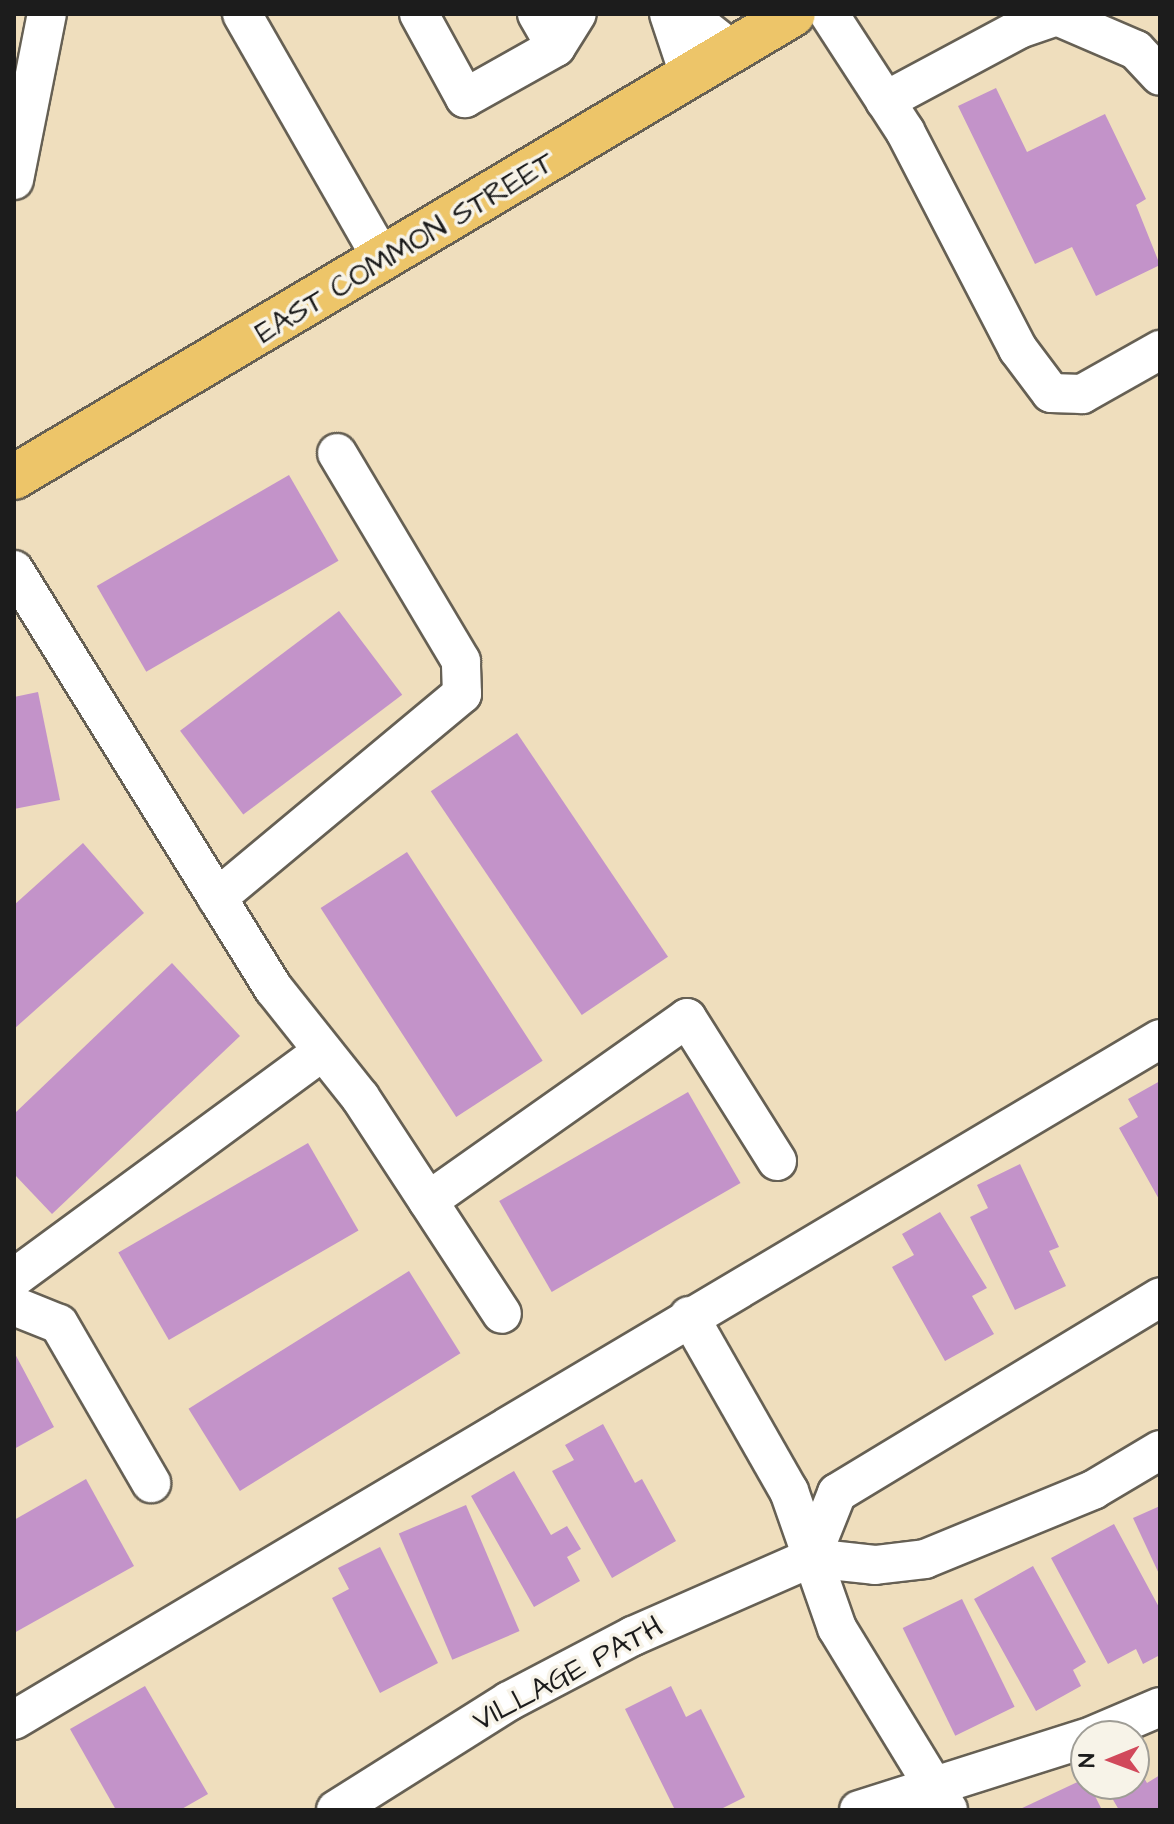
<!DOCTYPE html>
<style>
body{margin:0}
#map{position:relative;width:1174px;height:1824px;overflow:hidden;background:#efdebd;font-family:"Architects Daughter",sans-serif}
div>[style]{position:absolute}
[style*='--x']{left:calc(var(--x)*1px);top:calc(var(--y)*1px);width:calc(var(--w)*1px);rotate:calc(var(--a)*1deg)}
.building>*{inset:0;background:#c393c9;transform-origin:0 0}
.roads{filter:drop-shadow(2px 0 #666054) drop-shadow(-2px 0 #666054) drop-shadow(0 2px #666054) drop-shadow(0 -2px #666054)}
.minor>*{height:38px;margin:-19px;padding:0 19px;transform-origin:19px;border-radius:19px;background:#fff}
.major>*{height:44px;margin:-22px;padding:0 22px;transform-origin:22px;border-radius:22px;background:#edc569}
span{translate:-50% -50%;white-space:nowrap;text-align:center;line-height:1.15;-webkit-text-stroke:7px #f7f3e8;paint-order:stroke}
.street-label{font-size:30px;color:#1c1c1c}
.frame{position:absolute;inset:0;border:16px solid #1c1c1c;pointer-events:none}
.north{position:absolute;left:1070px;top:1720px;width:80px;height:80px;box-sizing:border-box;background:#f7f3e8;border:2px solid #9f9d96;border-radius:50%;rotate:269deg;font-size:22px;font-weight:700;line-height:32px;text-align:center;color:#1c1c1c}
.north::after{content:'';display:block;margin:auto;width:28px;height:36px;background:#d1495b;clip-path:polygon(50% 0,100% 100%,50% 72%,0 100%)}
</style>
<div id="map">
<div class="building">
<i style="clip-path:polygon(996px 88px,1027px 152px,1105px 114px,1146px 199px,1136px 205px,1160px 265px,1096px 296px,1072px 247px,1035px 264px,958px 106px)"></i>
<i style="left:289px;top:475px;width:99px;height:222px;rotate:60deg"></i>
<i style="left:339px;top:611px;width:105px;height:199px;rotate:53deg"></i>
<i style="clip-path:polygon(38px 692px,60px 800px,14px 809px,14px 697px)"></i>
<i style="left:517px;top:733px;width:270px;height:104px;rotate:56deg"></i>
<i style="clip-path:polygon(83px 843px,144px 913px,14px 1029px,14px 905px)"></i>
<i style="left:407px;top:852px;width:249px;height:103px;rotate:57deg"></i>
<i style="clip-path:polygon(172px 963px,240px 1036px,52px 1214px,14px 1174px,14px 1114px)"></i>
<i style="clip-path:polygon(1160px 1081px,1160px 1201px,1119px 1128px,1138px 1117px,1128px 1099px)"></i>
<i style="left:688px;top:1092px;width:105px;height:218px;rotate:60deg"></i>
<i style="left:308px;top:1143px;width:101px;height:219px;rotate:60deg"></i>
<i style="clip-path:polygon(1020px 1164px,1059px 1247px,1049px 1251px,1066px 1286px,1015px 1310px,970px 1217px,988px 1208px,977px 1185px)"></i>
<i style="clip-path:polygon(940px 1212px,987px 1288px,972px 1296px,994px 1334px,945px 1361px,892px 1267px,914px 1255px,902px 1234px)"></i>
<i style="left:409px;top:1271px;width:97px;height:260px;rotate:58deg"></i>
<i style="clip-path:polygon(14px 1352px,54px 1427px,14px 1449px)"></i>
<i style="clip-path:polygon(603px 1424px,635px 1483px,642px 1479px,676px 1541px,612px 1578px,552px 1471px,574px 1460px,565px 1445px)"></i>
<i style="clip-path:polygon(514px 1471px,551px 1535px,567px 1526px,581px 1549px,567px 1557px,580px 1581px,534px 1607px,471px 1496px)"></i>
<i style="clip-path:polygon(86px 1479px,134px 1566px,14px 1633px,14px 1520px)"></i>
<i style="left:466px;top:1505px;width:137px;height:73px;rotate:67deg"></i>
<i style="clip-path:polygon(1160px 1506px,1160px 1576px,1133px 1518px)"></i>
<i style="clip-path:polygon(1114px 1524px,1160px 1609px,1160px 1655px,1143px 1664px,1136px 1649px,1108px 1664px,1051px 1558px)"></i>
<i style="clip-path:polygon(380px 1547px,438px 1663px,380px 1693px,332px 1598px,349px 1589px,338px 1568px)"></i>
<i style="clip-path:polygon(1033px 1566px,1086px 1662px,1073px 1670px,1081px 1686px,1036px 1711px,974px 1599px)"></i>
<i style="left:962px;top:1599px;width:120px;height:66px;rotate:64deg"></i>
<i style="clip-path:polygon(145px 1686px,208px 1794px,180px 1810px,116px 1810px,70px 1729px)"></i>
<i style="clip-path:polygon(671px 1686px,686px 1717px,701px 1709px,745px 1797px,719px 1810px,675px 1810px,625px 1709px)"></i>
<i style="clip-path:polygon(1138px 1768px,1147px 1783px,1160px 1775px,1160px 1810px,1119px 1810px,1105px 1786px,1134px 1784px)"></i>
<i style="clip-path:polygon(1086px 1778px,1102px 1810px,1018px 1810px)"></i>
</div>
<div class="roads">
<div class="minor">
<i style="--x:242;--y:14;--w:284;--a:60.2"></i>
<i style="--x:419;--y:14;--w:96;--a:61.3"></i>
<i style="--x:465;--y:98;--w:104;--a:-29.3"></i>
<i style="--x:556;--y:47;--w:39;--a:-58"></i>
<i style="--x:537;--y:14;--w:38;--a:60"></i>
<i style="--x:669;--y:14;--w:66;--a:71.6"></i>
<i style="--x:686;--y:14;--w:60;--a:38.2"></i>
<i style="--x:829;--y:14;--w:140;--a:57"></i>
<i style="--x:905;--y:131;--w:246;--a:62.6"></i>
<i style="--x:1018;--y:349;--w:55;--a:53.1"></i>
<i style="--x:1051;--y:393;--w:31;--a:2"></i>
<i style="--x:1082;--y:394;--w:90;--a:-29.4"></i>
<i style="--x:885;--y:101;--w:152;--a:-28.2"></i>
<i style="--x:1019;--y:29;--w:40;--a:-18.9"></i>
<i style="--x:1057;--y:16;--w:86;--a:23.3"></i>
<i style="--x:1136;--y:50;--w:35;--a:47"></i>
<i style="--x:14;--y:180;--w:169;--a:-78.8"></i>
<i style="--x:14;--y:570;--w:493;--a:58.2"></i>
<i style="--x:274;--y:989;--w:138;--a:51.5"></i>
<i style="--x:360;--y:1097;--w:259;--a:56.8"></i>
<i style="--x:217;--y:898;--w:319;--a:-39.8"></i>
<i style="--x:462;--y:694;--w:33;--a:-92"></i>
<i style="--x:461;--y:661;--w:242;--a:-120.8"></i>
<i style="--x:428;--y:1201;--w:317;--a:-35.2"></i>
<i style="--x:687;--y:1018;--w:169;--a:57.8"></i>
<i style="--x:14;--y:1278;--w:383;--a:-36.3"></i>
<i style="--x:14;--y:1306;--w:48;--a:21.8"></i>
<i style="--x:59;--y:1324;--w:184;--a:59.9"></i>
<i style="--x:689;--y:1316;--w:202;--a:60.3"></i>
<i style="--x:789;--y:1491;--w:145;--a:70.7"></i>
<i style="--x:837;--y:1628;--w:213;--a:58.6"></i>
<i style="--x:811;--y:1558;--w:70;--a:-68.2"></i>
<i style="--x:837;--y:1493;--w:378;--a:-31.2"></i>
<i style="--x:14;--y:1720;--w:1333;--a:-30.72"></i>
<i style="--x:1092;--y:1736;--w:74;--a:-23.1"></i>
<i style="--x:336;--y:1810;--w:204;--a:-32.2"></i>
<i style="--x:509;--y:1701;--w:140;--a:-27.7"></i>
<i style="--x:633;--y:1636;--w:194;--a:-23.7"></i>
<i style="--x:811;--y:1558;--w:64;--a:6.2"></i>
<i style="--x:875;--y:1565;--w:50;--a:-6.8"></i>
<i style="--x:925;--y:1559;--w:182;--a:-22.3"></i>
<i style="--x:1093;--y:1490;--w:78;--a:-30.8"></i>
<i style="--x:859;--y:1810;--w:238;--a:-17.6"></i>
</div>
<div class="major">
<i style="--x:14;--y:477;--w:906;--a:-30.73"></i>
</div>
</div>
<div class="street-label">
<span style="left:405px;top:248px;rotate:-31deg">EAST COMMON STREET</span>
<span style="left:568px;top:1674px;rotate:-28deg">VILLAGE PATH</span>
</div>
<div class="frame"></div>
<div class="north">N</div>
</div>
